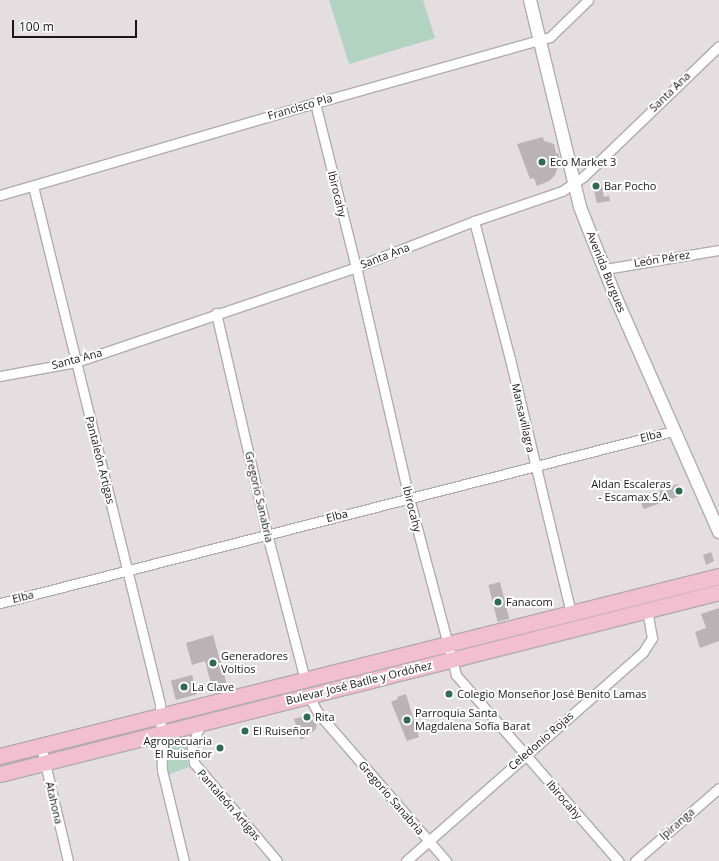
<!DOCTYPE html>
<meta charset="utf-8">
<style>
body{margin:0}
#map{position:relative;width:719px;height:861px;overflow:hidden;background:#e4dee0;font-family:"Open Sans",sans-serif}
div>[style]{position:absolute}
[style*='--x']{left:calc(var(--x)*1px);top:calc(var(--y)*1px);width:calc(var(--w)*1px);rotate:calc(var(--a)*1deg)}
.green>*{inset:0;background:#b2d2c2}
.building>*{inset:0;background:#b9b3b5;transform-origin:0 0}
.roads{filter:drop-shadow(1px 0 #b2abad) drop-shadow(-1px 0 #b2abad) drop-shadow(0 1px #b2abad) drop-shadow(0 -1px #b2abad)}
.minor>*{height:9px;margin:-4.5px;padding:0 4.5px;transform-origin:4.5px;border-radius:4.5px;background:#fff}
.tertiary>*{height:12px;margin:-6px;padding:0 6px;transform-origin:6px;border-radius:6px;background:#fff}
.primary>*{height:15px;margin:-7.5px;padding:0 7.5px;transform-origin:7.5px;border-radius:7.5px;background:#f2bfd1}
.dots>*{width:11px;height:11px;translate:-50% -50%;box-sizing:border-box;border:2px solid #fff;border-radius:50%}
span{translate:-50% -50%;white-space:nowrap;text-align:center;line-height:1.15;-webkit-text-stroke:4px #fff;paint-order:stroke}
.street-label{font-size:11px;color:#191617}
.poi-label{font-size:11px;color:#191617}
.left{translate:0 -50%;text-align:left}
.right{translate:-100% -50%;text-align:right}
.scale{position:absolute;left:12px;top:20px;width:125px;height:18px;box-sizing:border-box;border:2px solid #191617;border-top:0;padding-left:5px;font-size:12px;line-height:14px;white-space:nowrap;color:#191617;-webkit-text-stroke:3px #fff;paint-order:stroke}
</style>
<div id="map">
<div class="green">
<i style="clip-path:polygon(329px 0,423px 0,435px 38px,349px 64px)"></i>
<i style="clip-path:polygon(658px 599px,659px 602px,459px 650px,460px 649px)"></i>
<i style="clip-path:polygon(437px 655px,439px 656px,168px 727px,168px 723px)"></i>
<i style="clip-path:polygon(154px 726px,154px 730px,49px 756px,49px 753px)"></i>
<i style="clip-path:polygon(177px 738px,183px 740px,187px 746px,186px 756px,189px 767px,167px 775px,165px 746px,168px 740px)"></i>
</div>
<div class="building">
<i style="clip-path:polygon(543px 137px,544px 141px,554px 144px,556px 153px,558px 153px,559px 156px,559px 164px,555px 175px,549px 181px,537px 186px,534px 178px,530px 179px,517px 144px)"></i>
<i style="clip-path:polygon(601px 182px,604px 197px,609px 196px,610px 201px,597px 203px,592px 183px)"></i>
<i style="left:678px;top:484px;width:12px;height:41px;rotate:70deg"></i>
<i style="clip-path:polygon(711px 552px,714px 561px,706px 565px,703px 555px)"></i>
<i style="left:500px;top:582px;width:38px;height:12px;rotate:76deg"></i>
<i style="clip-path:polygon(719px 608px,719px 641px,700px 648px,695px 632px,706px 628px,701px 614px)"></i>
<i style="clip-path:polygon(213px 635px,228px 689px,220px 693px,213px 692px,205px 661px,192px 665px,186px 643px)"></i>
<i style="left:192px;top:675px;width:20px;height:22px;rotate:75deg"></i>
<i style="clip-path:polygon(406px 694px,419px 737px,407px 741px,391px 702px,398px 699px,397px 697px)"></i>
<i style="clip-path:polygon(308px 715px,317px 725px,315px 730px,301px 740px,294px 719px)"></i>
</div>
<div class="roads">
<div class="minor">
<i style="--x:315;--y:103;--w:169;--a:76"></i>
<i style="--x:356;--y:267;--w:237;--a:77.1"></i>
<i style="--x:409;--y:498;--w:183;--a:75.1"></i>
<i style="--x:456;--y:675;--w:247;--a:48.9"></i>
<i style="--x:33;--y:186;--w:533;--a:76.22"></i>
<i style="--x:160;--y:704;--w:66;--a:88.3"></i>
<i style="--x:162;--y:770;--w:94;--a:76.4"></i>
<i style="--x:0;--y:195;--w:328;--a:-16.3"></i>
<i style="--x:315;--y:103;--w:244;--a:-15.7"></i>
<i style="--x:550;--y:37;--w:53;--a:-44.2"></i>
<i style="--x:474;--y:221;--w:143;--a:75.4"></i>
<i style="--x:510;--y:359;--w:262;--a:76.5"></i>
<i style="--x:605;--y:269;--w:116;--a:-9.5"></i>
<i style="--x:216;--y:313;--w:227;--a:77"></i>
<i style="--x:267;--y:534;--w:151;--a:75.4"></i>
<i style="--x:0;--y:376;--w:77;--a:-10.4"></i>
<i style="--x:76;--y:362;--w:296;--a:-18.7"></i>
<i style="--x:356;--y:267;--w:127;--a:-21.3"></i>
<i style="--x:474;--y:221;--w:93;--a:-18.8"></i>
<i style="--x:562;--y:191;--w:27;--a:-34"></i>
<i style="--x:584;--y:176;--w:187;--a:-43.9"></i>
<i style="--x:0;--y:603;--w:695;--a:-14.34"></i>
<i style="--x:309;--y:696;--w:19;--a:62"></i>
<i style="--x:318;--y:713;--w:196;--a:49.1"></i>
<i style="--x:201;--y:722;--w:27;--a:110"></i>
<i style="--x:192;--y:747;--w:16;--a:83"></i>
<i style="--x:194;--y:763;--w:128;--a:49.7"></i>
<i style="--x:41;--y:746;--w:118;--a:76.8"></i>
<i style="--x:406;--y:861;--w:316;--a:-41.4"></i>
<i style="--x:643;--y:652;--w:17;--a:-57"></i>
<i style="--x:652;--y:638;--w:28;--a:-100"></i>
<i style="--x:635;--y:861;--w:111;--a:-41"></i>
</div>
<div class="tertiary">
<i style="--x:530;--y:0;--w:213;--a:76.4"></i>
<i style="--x:580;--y:207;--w:96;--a:68.5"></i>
<i style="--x:615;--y:296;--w:258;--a:66.2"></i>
</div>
<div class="primary">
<i style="--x:0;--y:756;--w:741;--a:-14.05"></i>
<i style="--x:0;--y:774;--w:742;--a:-14.2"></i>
</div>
</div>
<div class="dots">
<i style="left:542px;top:162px;background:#316951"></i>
<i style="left:596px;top:186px;background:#316951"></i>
<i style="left:679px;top:491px;background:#316951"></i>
<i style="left:498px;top:602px;background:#316951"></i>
<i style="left:213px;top:663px;background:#316951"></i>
<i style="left:184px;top:687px;background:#316951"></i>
<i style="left:449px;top:694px;background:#316951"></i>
<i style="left:307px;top:717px;background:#316951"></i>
<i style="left:407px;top:720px;background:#316951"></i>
<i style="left:245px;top:731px;background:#316951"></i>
<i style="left:220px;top:748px;background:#316951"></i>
</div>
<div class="street-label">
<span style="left:670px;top:92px;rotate:-44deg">Santa Ana</span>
<span style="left:300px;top:107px;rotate:-16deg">Francisco Pla</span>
<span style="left:337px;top:194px;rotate:76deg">Ibirocahy</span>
<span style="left:385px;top:256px;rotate:-21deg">Santa Ana</span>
<span style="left:662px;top:259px;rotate:-9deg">León Pérez</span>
<span style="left:606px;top:272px;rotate:68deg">Avenida Burgues</span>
<span style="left:77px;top:359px;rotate:-15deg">Santa Ana</span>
<span style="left:523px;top:418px;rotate:77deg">Mansavillagra</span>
<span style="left:651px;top:436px;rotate:-14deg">Elba</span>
<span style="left:100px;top:460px;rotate:76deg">Pantaleón Artigas</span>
<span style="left:259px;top:497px;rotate:77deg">Gregorio Sanabria</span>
<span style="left:412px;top:509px;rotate:76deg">Ibirocahy</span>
<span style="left:337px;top:516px;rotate:-14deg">Elba</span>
<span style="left:23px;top:597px;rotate:-14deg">Elba</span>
<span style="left:359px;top:683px;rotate:-14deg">Bulevar José Batlle y Ordóñez</span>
<span style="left:541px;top:741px;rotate:-41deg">Celedonio Rojas</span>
<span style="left:391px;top:798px;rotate:49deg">Gregorio Sanabria</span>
<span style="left:564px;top:800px;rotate:49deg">Ibirocahy</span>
<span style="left:54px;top:803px;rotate:77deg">Atahona</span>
<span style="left:229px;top:805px;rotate:49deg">Pantaleón Artigas</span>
<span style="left:677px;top:824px;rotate:-41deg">Ipiranga</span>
</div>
<div class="poi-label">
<span class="left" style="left:550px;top:162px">Eco Market 3</span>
<span class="left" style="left:604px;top:186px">Bar Pocho</span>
<span class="right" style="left:671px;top:491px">Aldan Escaleras<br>- Escamax S.A.</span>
<span class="left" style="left:506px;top:602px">Fanacom</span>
<span class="left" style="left:221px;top:663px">Generadores<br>Voltios</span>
<span class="left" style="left:192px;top:687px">La Clave</span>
<span class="left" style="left:457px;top:694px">Colegio Monseñor José Benito Lamas</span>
<span class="left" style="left:415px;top:720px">Parroquia Santa<br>Magdalena Sofía Barat</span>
<span class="left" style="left:315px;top:717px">Rita</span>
<span class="left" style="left:253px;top:731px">El Ruiseñor</span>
<span class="right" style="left:212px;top:748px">Agropecuaria<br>El Ruiseñor</span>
</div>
<div class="scale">100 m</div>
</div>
